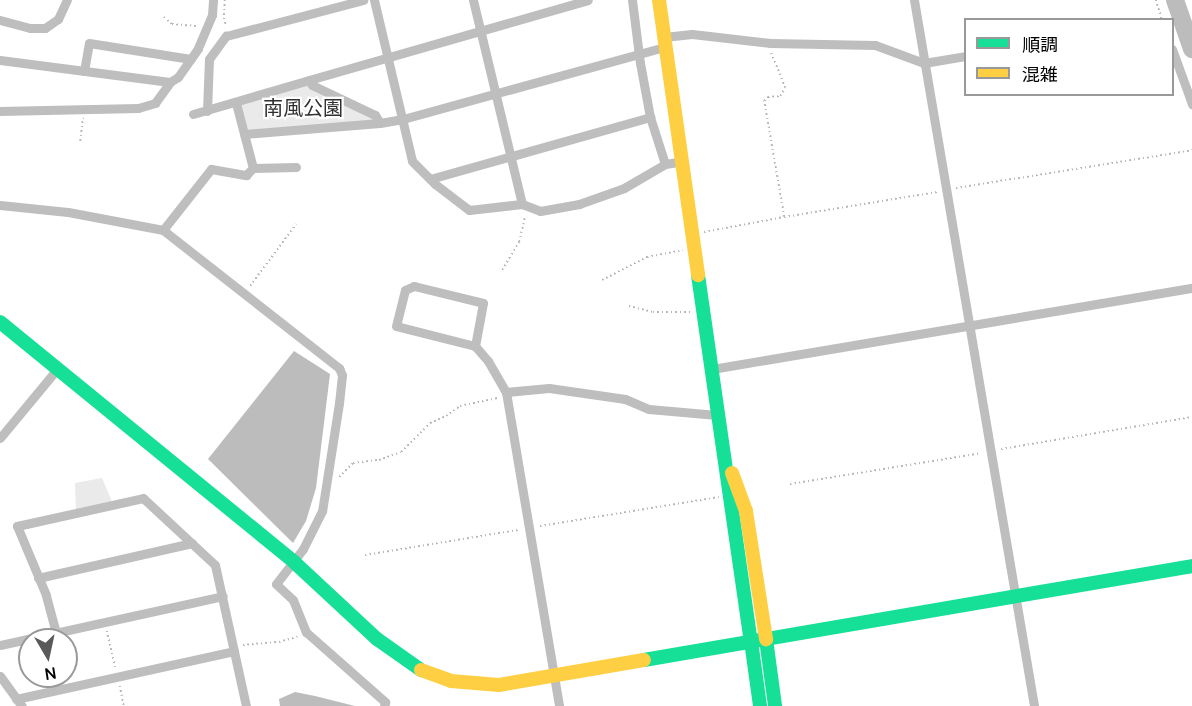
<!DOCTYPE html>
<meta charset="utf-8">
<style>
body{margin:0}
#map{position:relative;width:1192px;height:706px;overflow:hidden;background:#fff;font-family:Manrope,"Noto Sans JP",sans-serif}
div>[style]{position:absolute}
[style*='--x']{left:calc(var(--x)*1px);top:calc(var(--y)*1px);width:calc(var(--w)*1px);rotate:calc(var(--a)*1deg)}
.green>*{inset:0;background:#eaeaea}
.water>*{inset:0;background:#bcbcbc}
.river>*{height:18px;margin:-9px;padding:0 9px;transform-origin:9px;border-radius:9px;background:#bcbcbc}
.path>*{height:1.5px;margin-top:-0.75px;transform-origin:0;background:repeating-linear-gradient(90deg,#b8b8b8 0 1.5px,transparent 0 4.5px)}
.street>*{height:9px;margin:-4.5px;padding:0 4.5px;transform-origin:4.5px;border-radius:4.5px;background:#bebebe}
.fast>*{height:14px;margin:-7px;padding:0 7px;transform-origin:7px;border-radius:7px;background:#16e098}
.slow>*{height:14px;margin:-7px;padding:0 7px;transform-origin:7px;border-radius:7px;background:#ffcf43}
span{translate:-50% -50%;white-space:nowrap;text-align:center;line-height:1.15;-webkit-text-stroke:4.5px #fff;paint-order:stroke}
.park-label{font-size:20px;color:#303030}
.legend{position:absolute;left:964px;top:18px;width:210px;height:78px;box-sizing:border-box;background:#fff;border:2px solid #999;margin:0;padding:8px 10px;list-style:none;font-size:18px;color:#000}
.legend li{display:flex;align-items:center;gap:12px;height:30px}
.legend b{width:30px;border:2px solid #999}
.north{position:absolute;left:18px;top:628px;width:60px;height:60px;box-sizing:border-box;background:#fff;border:2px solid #999;border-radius:50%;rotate:171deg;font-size:16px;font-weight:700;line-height:24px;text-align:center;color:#000}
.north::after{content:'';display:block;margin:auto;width:21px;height:27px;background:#595959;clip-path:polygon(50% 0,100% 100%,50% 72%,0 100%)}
</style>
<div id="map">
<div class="green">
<i style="clip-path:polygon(309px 80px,375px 115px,380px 123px,244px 134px,236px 103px)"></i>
<i style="clip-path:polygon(102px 478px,113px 504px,76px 513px,75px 483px)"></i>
</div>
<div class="water">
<i style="clip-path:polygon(294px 351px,330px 374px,316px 488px,306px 521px,293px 543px,208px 459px)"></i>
<i style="clip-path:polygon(295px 692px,315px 696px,355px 706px,280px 706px,279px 699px)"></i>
</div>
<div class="river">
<i style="--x:1175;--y:0;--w:52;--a:70.9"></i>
</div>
<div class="path">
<i style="--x:225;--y:0;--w:18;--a:93"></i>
<i style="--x:224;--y:18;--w:7;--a:74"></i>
<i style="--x:1156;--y:0;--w:21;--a:73"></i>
<i style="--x:164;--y:17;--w:11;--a:41"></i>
<i style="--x:172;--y:24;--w:24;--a:5"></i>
<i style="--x:80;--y:141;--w:23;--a:-83"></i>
<i style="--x:956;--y:188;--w:239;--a:-9.1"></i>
<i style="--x:784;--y:217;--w:155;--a:-9.3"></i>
<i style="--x:704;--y:232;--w:81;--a:-10.6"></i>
<i style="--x:784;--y:217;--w:118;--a:-99.8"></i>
<i style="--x:764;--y:101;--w:6;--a:-45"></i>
<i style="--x:768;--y:97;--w:12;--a:-5"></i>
<i style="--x:780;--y:96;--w:9;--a:-58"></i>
<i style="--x:785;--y:88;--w:38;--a:-112"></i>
<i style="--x:502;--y:270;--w:33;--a:-59"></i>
<i style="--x:519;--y:242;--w:26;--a:-77"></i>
<i style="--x:602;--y:280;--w:51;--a:-27.1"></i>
<i style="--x:647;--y:257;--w:36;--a:-11"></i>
<i style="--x:250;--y:286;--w:77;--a:-53.4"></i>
<i style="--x:629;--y:306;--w:25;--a:14"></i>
<i style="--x:653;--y:312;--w:37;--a:0"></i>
<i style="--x:1001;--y:449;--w:194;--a:-9.5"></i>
<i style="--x:339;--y:477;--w:20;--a:-45"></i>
<i style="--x:353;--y:463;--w:26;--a:-7"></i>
<i style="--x:379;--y:460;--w:23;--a:-20"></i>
<i style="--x:401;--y:452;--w:41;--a:-45"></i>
<i style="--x:430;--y:423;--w:17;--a:-24"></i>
<i style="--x:446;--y:416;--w:17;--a:-36"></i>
<i style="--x:460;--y:406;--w:38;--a:-12"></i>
<i style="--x:790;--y:484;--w:193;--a:-9.2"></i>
<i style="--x:540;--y:526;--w:181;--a:-9.2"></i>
<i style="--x:365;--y:555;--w:155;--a:-9.3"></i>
<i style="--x:107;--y:631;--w:37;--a:77"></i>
<i style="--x:243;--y:645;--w:36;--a:-5"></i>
<i style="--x:279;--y:642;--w:19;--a:-16"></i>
<i style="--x:120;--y:686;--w:20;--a:79"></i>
</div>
<div class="street">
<i style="--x:374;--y:0;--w:165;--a:76.7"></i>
<i style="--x:412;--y:161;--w:33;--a:45"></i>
<i style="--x:435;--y:184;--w:43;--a:37.4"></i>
<i style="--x:469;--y:210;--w:53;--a:-6.5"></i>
<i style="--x:522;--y:204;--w:19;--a:21"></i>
<i style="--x:540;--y:211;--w:40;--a:-10"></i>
<i style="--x:579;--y:204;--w:48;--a:-19.6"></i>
<i style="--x:624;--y:188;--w:48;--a:-30.3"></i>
<i style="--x:473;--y:0;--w:210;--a:76.5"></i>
<i style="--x:632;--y:0;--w:64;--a:82.8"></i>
<i style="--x:640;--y:63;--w:55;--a:79.5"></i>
<i style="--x:650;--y:117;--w:49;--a:72.3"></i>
<i style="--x:665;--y:164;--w:18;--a:-9"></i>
<i style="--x:914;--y:0;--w:716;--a:80.35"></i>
<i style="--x:0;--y:20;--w:31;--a:15"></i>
<i style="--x:30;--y:28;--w:15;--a:0"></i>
<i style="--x:45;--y:28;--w:16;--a:-35"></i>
<i style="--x:58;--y:19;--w:21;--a:-65"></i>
<i style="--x:664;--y:37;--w:28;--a:-6"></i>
<i style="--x:692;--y:34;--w:79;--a:6.6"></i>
<i style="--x:770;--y:43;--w:105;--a:1.1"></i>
<i style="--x:875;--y:45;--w:52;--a:20.2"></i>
<i style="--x:924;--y:63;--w:43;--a:-9.5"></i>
<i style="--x:1172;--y:49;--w:59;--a:70"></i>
<i style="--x:0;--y:60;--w:171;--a:7.4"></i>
<i style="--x:84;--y:71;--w:28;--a:-80"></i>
<i style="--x:89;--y:43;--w:103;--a:8.9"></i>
<i style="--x:309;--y:80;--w:290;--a:-16"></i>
<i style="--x:0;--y:111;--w:138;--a:-1.2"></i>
<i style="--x:138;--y:108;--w:18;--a:-16"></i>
<i style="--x:155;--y:103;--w:26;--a:-54"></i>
<i style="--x:170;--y:82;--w:9;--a:-32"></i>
<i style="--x:178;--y:77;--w:35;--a:-55"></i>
<i style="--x:198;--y:48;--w:36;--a:-67"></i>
<i style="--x:212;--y:15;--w:15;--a:-86"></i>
<i style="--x:207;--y:111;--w:52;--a:-87.8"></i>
<i style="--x:209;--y:59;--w:29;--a:-54"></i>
<i style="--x:226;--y:36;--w:142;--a:-14.7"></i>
<i style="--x:193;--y:114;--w:121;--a:-16.3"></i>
<i style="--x:309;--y:80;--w:6;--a:59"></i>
<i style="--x:312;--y:85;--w:70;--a:25.5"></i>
<i style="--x:375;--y:115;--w:9;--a:58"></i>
<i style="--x:244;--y:134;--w:136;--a:-4.6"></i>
<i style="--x:380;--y:123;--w:23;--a:-10"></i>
<i style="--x:403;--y:119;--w:272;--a:-15.4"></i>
<i style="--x:253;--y:168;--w:43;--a:-1.3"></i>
<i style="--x:430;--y:179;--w:229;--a:-15.7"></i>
<i style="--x:0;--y:205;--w:68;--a:5.9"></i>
<i style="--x:68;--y:212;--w:97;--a:10.7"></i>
<i style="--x:163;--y:230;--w:224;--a:38.1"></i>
<i style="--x:339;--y:368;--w:8;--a:67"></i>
<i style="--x:342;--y:375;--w:28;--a:96"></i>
<i style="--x:339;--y:403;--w:109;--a:98.9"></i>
<i style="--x:322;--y:511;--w:42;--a:116.6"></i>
<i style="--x:303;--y:549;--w:44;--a:127.6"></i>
<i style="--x:276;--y:584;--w:23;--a:43"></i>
<i style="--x:293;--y:600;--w:35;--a:68"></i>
<i style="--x:306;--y:632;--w:106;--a:41.5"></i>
<i style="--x:385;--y:702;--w:4;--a:104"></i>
<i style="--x:163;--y:230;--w:78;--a:-51.8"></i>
<i style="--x:211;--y:169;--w:36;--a:10"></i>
<i style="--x:246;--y:175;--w:10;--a:-45"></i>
<i style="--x:253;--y:168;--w:67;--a:-104.7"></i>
<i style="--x:475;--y:346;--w:81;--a:-165.8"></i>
<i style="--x:396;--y:326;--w:37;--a:-76"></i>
<i style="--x:405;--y:290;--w:10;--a:-24"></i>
<i style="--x:414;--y:286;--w:71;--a:13.8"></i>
<i style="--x:483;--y:303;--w:44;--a:100.5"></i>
<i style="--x:475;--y:346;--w:20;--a:49"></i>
<i style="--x:488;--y:361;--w:36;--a:60"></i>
<i style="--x:506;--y:392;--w:318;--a:80.4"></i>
<i style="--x:712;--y:369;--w:487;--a:-9.6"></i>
<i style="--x:506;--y:392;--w:43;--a:-5.3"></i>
<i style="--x:549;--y:388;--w:77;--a:8.2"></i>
<i style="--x:625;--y:399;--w:26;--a:23"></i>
<i style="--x:649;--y:409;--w:68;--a:5"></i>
<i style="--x:0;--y:438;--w:91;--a:-50.4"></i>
<i style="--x:38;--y:578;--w:158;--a:-12.8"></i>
<i style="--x:56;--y:633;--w:39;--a:-105"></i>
<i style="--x:46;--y:595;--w:75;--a:-112.8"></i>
<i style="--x:17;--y:526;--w:129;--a:-12.5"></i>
<i style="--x:143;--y:498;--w:98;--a:42.9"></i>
<i style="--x:215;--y:565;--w:144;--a:77.6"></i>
<i style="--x:0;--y:645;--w:228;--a:-12.4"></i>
<i style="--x:0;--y:676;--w:37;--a:54"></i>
<i style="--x:16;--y:699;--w:223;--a:-12.4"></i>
</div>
<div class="fast">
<i style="--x:698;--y:275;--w:370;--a:81.8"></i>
<i style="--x:0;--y:322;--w:380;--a:39.2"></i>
<i style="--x:294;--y:562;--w:113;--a:42.9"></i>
<i style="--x:377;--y:639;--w:54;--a:35.2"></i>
<i style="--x:766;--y:639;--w:68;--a:82.3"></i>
<i style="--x:751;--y:641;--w:66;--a:82.1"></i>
<i style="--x:644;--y:660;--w:556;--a:-9.73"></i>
</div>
<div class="slow">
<i style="--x:659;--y:0;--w:278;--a:81.9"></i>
<i style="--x:732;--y:473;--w:40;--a:69.8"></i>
<i style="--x:746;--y:511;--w:130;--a:81.1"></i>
<i style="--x:421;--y:670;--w:32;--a:20"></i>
<i style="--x:451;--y:681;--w:48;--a:4.8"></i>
<i style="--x:499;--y:685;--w:147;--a:-9.8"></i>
</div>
<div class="park-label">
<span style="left:303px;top:107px">南風公園</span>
</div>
<ul class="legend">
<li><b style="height:8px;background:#16e098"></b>順調</li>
<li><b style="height:8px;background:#ffcf43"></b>混雑</li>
</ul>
<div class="north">N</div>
</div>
